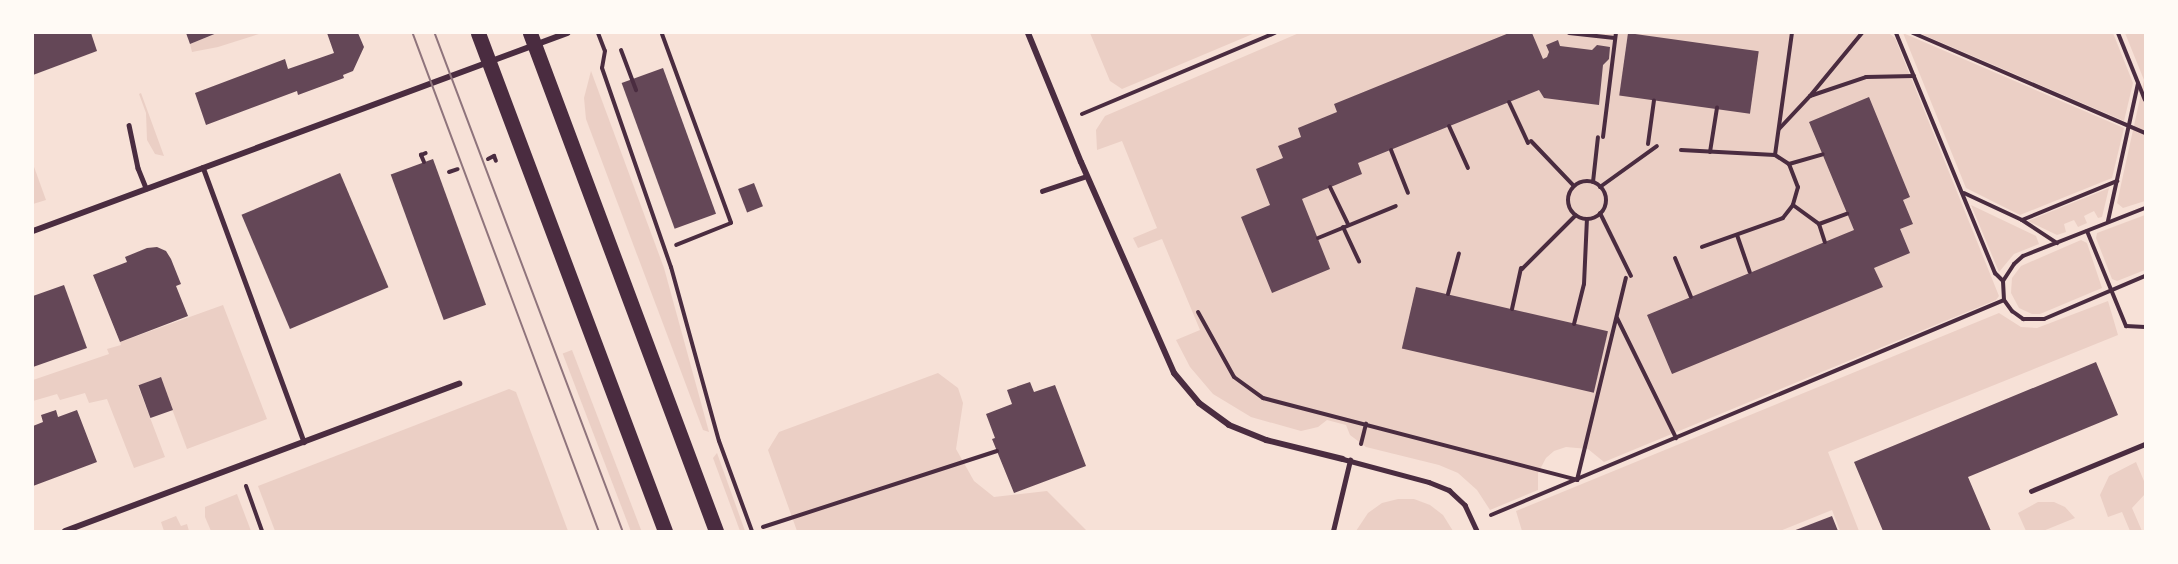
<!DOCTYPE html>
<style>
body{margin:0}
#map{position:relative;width:2178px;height:564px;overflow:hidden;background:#f7e1d7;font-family:Manrope,sans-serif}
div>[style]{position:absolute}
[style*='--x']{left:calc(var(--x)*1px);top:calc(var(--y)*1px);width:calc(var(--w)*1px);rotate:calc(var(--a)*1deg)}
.green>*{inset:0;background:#ebcfc5;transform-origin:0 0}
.building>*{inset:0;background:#644757;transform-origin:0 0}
.path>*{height:4px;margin:-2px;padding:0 2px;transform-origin:2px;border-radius:2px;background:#4a2c40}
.path>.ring{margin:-2px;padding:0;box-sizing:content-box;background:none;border:4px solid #4a2c40;border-radius:50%}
.service>*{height:4.5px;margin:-2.25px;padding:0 2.25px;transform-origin:2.25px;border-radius:2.25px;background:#4a2c40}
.minor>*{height:6px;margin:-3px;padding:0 3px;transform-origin:3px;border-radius:3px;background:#4a2c40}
.primary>*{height:15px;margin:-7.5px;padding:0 7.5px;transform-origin:7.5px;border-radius:7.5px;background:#4a2c40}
.tram>*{height:1.5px;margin:-0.75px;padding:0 0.75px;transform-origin:0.75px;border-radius:0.75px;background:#8f747c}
span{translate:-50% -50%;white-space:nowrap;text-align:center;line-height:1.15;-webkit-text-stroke:4.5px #fffaf5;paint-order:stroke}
.frame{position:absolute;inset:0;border:34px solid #fffaf5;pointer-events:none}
</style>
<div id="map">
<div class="green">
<i style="clip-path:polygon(218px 33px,262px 33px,218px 47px,192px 52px,190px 44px)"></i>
<i style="clip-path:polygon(1090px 33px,1255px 33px,1122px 89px,1110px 81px)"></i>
<i style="clip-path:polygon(1299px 33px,1889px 33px,1895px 38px,1999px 296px,1996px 300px,1604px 462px,1588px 449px,1566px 447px,1554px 451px,1546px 458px,1538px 473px,1538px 490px,1490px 510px,1477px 490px,1458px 473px,1439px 465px,1366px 447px,1350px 435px,1346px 425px,1327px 420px,1318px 427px,1301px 431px,1251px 417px,1213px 394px,1190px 367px,1176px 340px,1200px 330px,1162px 239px,1138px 248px,1133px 238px,1157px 228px,1122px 141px,1097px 150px,1096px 130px,1105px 116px)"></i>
<i style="clip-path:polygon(1903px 33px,2124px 128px,2112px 178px,2020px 215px,1966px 188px)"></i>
<i style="clip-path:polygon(1919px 33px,2113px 33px,2133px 83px,2124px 121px)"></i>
<i style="clip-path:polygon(2125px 33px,2145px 33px,2145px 201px,2123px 208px,2117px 203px,2144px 80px)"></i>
<i style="clip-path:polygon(591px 71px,664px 268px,709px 432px,703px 430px,586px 119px,584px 98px)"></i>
<i style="clip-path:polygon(141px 93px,164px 156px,155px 154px,147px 140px,146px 113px,139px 94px)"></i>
<i style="clip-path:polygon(33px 164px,46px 200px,33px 204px)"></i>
<i style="clip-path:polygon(2109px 188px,2102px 217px,2098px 218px,2094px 211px,2084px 216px,2087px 223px,2078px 227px,2074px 220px,2064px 224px,2066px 232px,2057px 235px,2028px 221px)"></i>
<i style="clip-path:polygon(1971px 205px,2036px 236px,2039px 244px,2014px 254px,1999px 272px)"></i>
<i style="clip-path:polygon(2145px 215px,2145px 270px,2117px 281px,2112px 279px,2096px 238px,2097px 233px)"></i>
<i style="clip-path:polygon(2081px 240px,2087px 243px,2102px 288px,2040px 314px,2032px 314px,2019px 308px,2011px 293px,2012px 278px,2021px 266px)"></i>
<i style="clip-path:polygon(2108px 301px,2118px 335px,1828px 452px,1859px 531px,1840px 531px,1832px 510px,1780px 531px,1522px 531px,1516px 511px,1999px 313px,2021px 327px,2037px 328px)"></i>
<i style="clip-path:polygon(223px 305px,267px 419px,187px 449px,160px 377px,138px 386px,165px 457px,134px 468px,107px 399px,89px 403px,85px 393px,60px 400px,57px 394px,33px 401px,33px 380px,109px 354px,107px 349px,121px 345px,120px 342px)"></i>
<i style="left:572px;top:350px;width:193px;height:10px;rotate:69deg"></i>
<i style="clip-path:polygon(938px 373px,958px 388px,963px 403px,956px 449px,974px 481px,994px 497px,1047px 491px,1087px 531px,797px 531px,768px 450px,779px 432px)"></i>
<i style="clip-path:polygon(509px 389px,516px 392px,568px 531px,275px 531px,258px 486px)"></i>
<i style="clip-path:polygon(717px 453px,745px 531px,740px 531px,713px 458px)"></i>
<i style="clip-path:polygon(2136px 462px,2144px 481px,2145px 494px,2132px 508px,2142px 531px,2130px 531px,2122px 512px,2108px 517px,2100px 495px,2109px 476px)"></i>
<i style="clip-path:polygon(237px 494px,251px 531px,211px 531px,205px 517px,205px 507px)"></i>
<i style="clip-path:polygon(1398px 499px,1414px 499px,1430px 505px,1443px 515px,1453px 531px,1356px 531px,1368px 513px,1382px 503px)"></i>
<i style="clip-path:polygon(2038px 502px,2054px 502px,2065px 507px,2075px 518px,2043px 531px,2026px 531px,2018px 513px)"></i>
<i style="clip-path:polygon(176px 516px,181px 526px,187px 524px,189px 531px,164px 531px,161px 522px)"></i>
</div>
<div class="building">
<i style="clip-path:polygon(33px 33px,91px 33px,97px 51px,33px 75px)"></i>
<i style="clip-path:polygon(186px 33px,217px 33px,190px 44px)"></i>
<i style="clip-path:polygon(327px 33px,358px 33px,364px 47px,353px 71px,343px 75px,344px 78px,298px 95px,297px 91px,206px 125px,195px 93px,285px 59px,288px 69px,334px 53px)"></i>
<i style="clip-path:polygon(1509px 33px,1532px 33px,1543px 59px,1547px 57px,1549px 52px,1546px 45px,1558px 40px,1560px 46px,1592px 50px,1597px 45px,1610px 47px,1609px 59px,1603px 65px,1599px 105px,1544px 98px,1539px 90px,1358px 163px,1362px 174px,1302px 199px,1330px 269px,1272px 293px,1241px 217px,1270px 205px,1256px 169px,1283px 158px,1278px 146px,1301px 137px,1298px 128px,1337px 112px,1334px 104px)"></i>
<i style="left:1628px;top:33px;width:132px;height:63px;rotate:8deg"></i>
<i style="left:663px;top:68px;width:155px;height:44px;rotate:70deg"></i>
<i style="clip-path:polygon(1869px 97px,1910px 197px,1903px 200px,1913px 224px,1900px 229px,1910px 253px,1874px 268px,1883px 287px,1672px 374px,1647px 315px,1854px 230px,1809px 122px)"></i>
<i style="left:433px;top:159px;width:155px;height:45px;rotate:70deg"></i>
<i style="left:340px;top:173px;width:124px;height:107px;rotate:67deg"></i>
<i style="left:754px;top:183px;width:25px;height:17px;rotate:69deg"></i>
<i style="clip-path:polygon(157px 247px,166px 251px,171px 259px,181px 284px,176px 286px,188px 316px,120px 342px,93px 275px,127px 262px,125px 257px,147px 248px)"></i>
<i style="clip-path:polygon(64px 285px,87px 348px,33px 367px,33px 296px)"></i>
<i style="left:1416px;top:287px;width:197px;height:63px;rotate:13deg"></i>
<i style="clip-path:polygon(2096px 362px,2118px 415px,1968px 477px,1991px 531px,1883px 531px,1854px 462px)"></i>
<i style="left:161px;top:377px;width:35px;height:24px;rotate:70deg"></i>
<i style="clip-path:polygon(1030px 382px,1034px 392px,1055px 385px,1086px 466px,1014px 493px,992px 439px,995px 438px,986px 414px,1012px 404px,1007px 390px)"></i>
<i style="clip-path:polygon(56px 410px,58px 417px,77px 410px,97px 462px,33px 486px,33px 426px,43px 422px,41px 415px)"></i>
<i style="clip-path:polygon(1832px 516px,1838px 531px,1793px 531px)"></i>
</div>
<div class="path">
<i style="--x:598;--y:33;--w:19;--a:69"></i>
<i style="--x:605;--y:51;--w:17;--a:100"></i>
<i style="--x:602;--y:68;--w:211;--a:70.9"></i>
<i style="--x:671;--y:267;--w:180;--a:74.6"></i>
<i style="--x:719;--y:441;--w:96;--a:69.9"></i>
<i style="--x:1569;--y:33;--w:46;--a:6.2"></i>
<i style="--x:1896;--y:33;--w:260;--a:67.6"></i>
<i style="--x:1995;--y:273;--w:11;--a:45"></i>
<i style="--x:1913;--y:33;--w:253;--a:23.3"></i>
<i style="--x:2118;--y:33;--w:72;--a:68.1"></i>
<i style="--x:662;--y:34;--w:201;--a:69.9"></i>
<i style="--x:731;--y:223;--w:59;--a:158.2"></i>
<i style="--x:621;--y:50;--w:43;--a:69.4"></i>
<i style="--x:1810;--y:96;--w:82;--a:-50.5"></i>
<i style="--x:1509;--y:102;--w:45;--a:65.1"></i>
<i style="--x:1082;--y:114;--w:209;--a:-22.8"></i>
<i style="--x:1449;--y:126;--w:46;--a:65.7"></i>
<i style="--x:1779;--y:129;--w:45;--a:-46.8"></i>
<i style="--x:1810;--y:96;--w:59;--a:-18.7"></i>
<i style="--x:1866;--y:77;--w:48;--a:-1.2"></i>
<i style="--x:1603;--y:137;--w:105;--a:-82.9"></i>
<i style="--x:1531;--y:141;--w:62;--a:46.3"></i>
<i style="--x:1648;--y:144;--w:44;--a:-82.2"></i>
<i style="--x:1391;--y:150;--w:46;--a:68.4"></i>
<i style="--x:1681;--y:150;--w:94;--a:3"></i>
<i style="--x:1775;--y:155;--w:17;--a:33"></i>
<i style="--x:1789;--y:164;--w:25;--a:69"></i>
<i style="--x:1798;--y:187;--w:19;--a:106"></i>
<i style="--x:1793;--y:205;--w:16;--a:128"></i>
<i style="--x:1783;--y:218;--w:86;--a:160.3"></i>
<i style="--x:1710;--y:152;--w:45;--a:-81"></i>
<i style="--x:1775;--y:155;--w:123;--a:-82.1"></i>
<i style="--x:488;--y:159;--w:7;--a:-27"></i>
<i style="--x:494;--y:156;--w:5;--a:68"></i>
<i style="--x:424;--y:162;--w:8;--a:-113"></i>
<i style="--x:421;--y:155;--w:5;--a:-22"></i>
<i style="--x:1789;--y:164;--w:35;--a:-16"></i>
<i style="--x:449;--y:172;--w:9;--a:-18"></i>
<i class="ring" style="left:1568px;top:181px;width:34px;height:34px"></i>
<i style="--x:1593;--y:182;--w:45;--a:-83.7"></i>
<i style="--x:1330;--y:187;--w:41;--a:64.1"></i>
<i style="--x:1600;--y:187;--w:70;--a:-35.7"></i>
<i style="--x:1964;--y:193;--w:64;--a:25"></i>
<i style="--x:2022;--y:220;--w:42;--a:33.3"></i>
<i style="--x:1793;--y:205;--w:32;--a:36"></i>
<i style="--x:1819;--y:224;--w:19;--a:72"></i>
<i style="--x:1600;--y:213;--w:70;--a:63.8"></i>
<i style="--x:2022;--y:220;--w:103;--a:-22.3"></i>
<i style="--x:2108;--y:221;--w:141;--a:-77.7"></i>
<i style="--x:1819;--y:224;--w:30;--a:-20"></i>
<i style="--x:1343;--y:227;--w:38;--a:65"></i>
<i style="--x:2087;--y:231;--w:103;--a:67.7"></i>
<i style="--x:2126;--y:326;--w:19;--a:3"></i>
<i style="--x:1737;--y:235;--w:39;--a:71"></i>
<i style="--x:1318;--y:238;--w:84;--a:-22.3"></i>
<i style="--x:1675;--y:258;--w:42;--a:67.7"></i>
<i style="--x:1522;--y:269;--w:76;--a:-45"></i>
<i style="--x:1448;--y:294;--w:42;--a:-75"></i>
<i style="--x:2004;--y:300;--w:19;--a:-93"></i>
<i style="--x:2003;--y:281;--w:20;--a:-57"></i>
<i style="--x:2014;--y:264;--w:12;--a:-42"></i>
<i style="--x:2023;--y:256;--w:131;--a:-21.5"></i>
<i style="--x:1512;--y:309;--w:42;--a:-77.6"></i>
<i style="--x:1198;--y:312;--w:74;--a:61"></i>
<i style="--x:1234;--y:377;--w:36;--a:36"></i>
<i style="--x:1263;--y:398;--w:325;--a:14.6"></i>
<i style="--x:1577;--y:480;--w:208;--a:-76.4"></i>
<i style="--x:1617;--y:318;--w:134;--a:63.8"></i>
<i style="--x:1574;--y:324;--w:41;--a:-76"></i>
<i style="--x:1584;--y:284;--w:65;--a:-87.4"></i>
<i style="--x:1361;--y:444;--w:21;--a:-76"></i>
<i style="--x:246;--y:486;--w:48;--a:70.4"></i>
<i style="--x:1491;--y:515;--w:556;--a:-22.74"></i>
<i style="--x:2004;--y:300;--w:14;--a:54"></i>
<i style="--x:2012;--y:311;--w:14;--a:36"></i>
<i style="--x:2023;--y:319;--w:21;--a:0"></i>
<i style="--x:2044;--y:319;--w:110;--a:-23.1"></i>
<i style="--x:763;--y:527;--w:246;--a:-18"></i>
</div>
<div class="service">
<i style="--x:129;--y:125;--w:44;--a:78.2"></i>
<i style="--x:138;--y:168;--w:22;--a:68"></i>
<i style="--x:203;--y:167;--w:293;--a:69.8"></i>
<i style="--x:1042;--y:191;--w:47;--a:-18.4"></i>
<i style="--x:1343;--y:459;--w:89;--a:15"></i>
<i style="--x:1429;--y:482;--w:22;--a:22"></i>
<i style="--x:1449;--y:490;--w:22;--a:43"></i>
<i style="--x:1465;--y:505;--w:29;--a:65"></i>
<i style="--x:2031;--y:491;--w:123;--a:-22.4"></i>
<i style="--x:1333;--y:531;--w:73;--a:-76.5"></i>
</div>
<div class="minor">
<i style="--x:1028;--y:33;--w:139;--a:67.7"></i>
<i style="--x:1081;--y:162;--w:231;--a:66.2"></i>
<i style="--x:1174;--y:373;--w:39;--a:50"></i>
<i style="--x:1199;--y:403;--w:37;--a:36"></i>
<i style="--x:1229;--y:425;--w:40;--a:22"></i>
<i style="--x:1266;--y:440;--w:79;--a:13.9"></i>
<i style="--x:33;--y:231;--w:570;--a:-20.34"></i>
<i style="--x:65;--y:531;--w:421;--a:-20.5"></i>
</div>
<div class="primary">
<i style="--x:478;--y:33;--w:532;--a:69.42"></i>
<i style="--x:530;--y:33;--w:532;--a:69.52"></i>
</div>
<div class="tram">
<i style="--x:413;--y:33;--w:532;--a:69.52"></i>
<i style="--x:435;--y:33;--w:532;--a:69.32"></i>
</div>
<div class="frame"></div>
</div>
